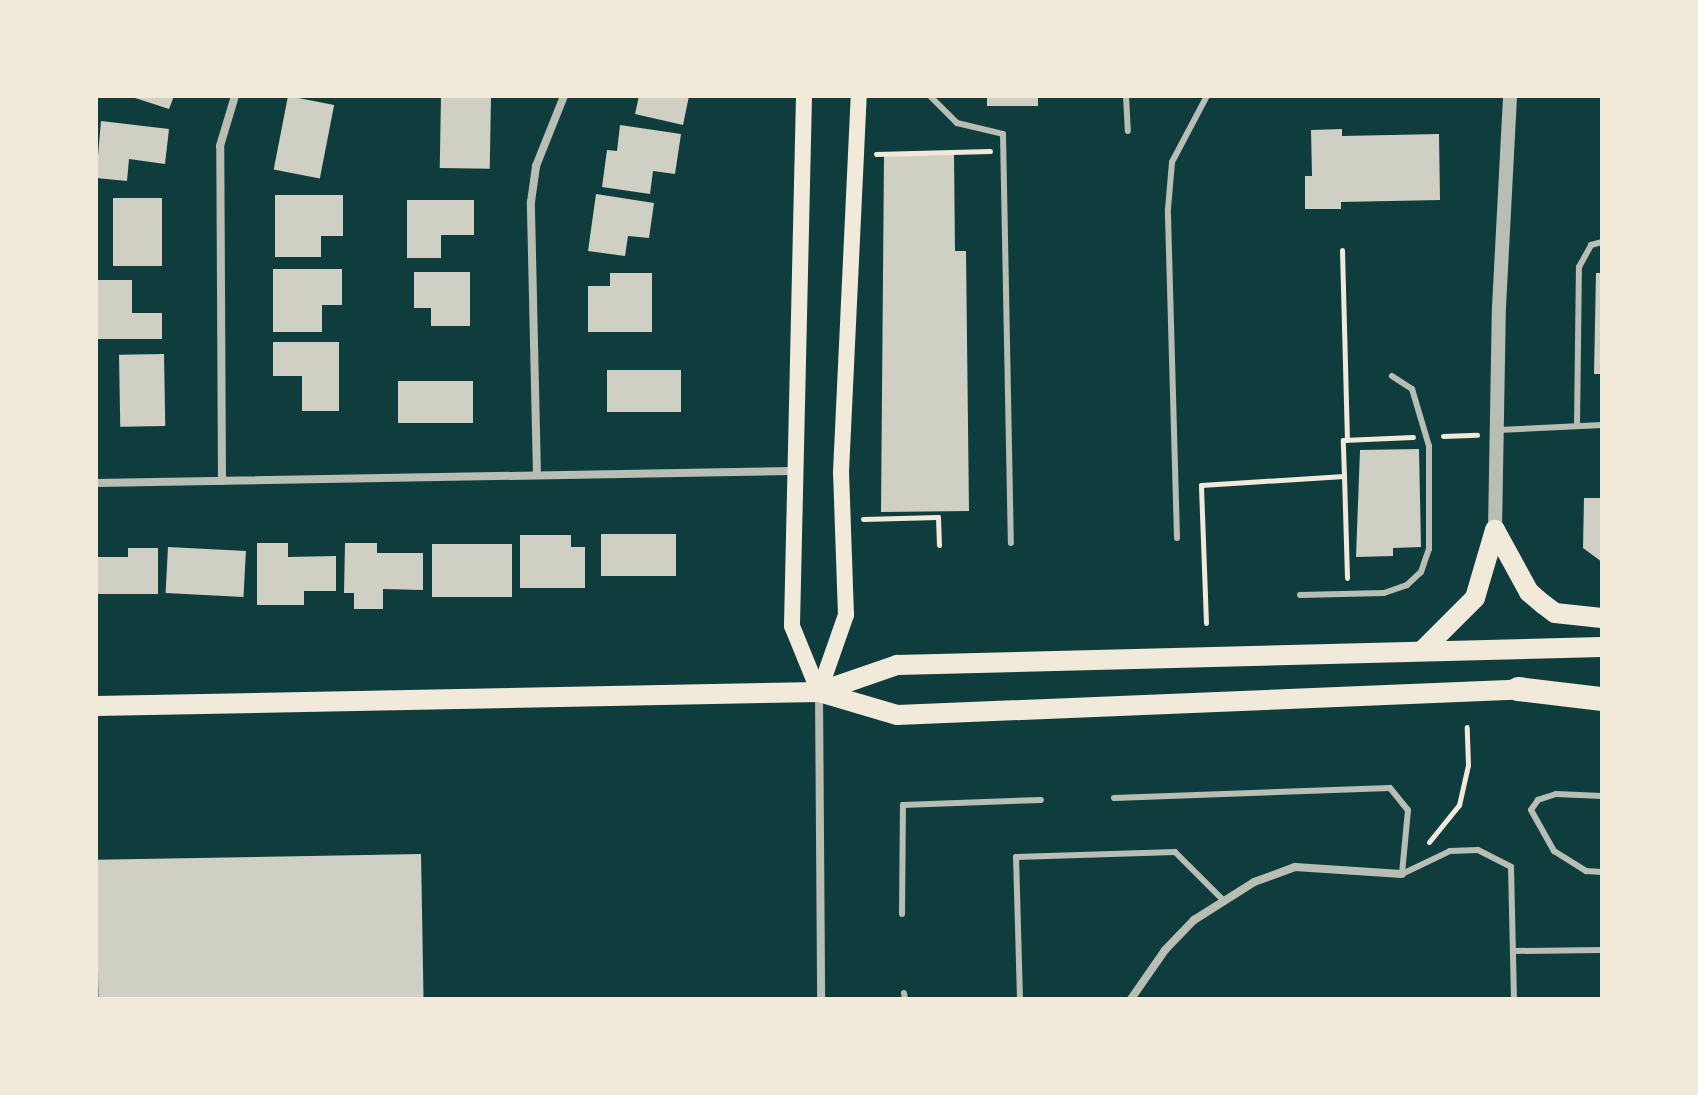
<!DOCTYPE html>
<style>
body{margin:0}
#map{position:relative;width:1698px;height:1095px;overflow:hidden;background:#0f3d3e;font-family:Cabin,sans-serif}
div>[style]{position:absolute}
[style*='--x']{left:calc(var(--x)*1px);top:calc(var(--y)*1px);width:calc(var(--w)*1px);rotate:calc(var(--a)*1deg)}
.building>*{inset:0;background:#cfcfc3;transform-origin:0 0}
.path>*{height:5px;margin:-2.5px;padding:0 2.5px;transform-origin:2.5px;border-radius:2.5px;background:#f1e9da}
.service>*{height:6px;margin:-3px;padding:0 3px;transform-origin:3px;border-radius:3px;background:#b8beb3}
.minor>*{height:8px;margin:-4px;padding:0 4px;transform-origin:4px;border-radius:4px;background:#b8beb3}
.tertiary>*{height:14px;margin:-7px;padding:0 7px;transform-origin:7px;border-radius:7px;background:#b8beb3}
.secondary>*{height:16px;margin:-8px;padding:0 8px;transform-origin:8px;border-radius:8px;background:#f1e9da}
.primary>*{height:20px;margin:-10px;padding:0 10px;transform-origin:10px;border-radius:10px;background:#f1e9da}
.motorway>*{height:24px;margin:-12px;padding:0 12px;transform-origin:12px;border-radius:12px;background:#f1e9da}
span{translate:-50% -50%;white-space:nowrap;text-align:center;line-height:1.15;-webkit-text-stroke:8px #f1e9da;paint-order:stroke}
.frame{position:absolute;inset:0;border:98px solid #f1e9da;pointer-events:none}
</style>
<div id="map">
<div class="building">
<i style="clip-path:polygon(129px 96px,174px 96px,169px 109px)"></i>
<i style="left:288px;top:96px;width:47px;height:75px;rotate:11deg"></i>
<i style="left:441px;top:96px;width:50px;height:72px;rotate:1deg"></i>
<i style="clip-path:polygon(639px 96px,689px 96px,683px 125px,635px 114px)"></i>
<i style="left:987px;top:96px;width:51px;height:10px"></i>
<i style="clip-path:polygon(101px 121px,169px 129px,165px 164px,129px 159px,127px 181px,96px 178px)"></i>
<i style="clip-path:polygon(620px 125px,681px 134px,675px 174px,653px 171px,650px 194px,602px 187px,607px 150px,617px 151px)"></i>
<i style="clip-path:polygon(1342px 129px,1342px 136px,1439px 134px,1440px 200px,1341px 202px,1341px 209px,1305px 209px,1305px 176px,1312px 176px,1311px 130px)"></i>
<i style="clip-path:polygon(954px 154px,955px 251px,966px 251px,969px 511px,881px 512px,884px 155px)"></i>
<i style="clip-path:polygon(596px 194px,654px 203px,649px 238px,628px 236px,625px 256px,588px 251px)"></i>
<i style="clip-path:polygon(275px 195px,343px 195px,343px 236px,321px 236px,321px 257px,275px 257px)"></i>
<i style="left:113px;top:198px;width:49px;height:68px"></i>
<i style="clip-path:polygon(407px 200px,474px 200px,474px 235px,441px 235px,441px 258px,407px 258px)"></i>
<i style="clip-path:polygon(273px 269px,342px 269px,342px 305px,322px 305px,322px 332px,273px 332px)"></i>
<i style="clip-path:polygon(414px 272px,470px 272px,470px 326px,431px 326px,431px 308px,414px 308px)"></i>
<i style="clip-path:polygon(610px 273px,652px 273px,652px 332px,588px 332px,588px 286px,610px 286px)"></i>
<i style="clip-path:polygon(1596px 273px,1602px 273px,1602px 374px,1594px 374px)"></i>
<i style="clip-path:polygon(96px 280px,132px 280px,132px 313px,162px 313px,162px 339px,96px 339px)"></i>
<i style="clip-path:polygon(273px 342px,339px 342px,339px 411px,302px 411px,302px 376px,273px 376px)"></i>
<i style="left:164px;top:354px;width:72px;height:45px;rotate:89deg"></i>
<i style="left:607px;top:370px;width:74px;height:42px"></i>
<i style="left:398px;top:381px;width:75px;height:42px"></i>
<i style="clip-path:polygon(1419px 449px,1421px 547px,1393px 548px,1393px 556px,1356px 557px,1360px 450px)"></i>
<i style="clip-path:polygon(1584px 498px,1602px 498px,1602px 562px,1583px 548px)"></i>
<i style="left:601px;top:534px;width:75px;height:42px"></i>
<i style="clip-path:polygon(520px 535px,571px 535px,571px 547px,585px 547px,585px 588px,520px 588px)"></i>
<i style="clip-path:polygon(257px 543px,288px 543px,288px 557px,336px 556px,336px 591px,304px 591px,304px 605px,257px 605px)"></i>
<i style="clip-path:polygon(345px 543px,377px 543px,377px 553px,423px 553px,423px 590px,383px 589px,383px 609px,354px 609px,354px 593px,344px 593px)"></i>
<i style="left:432px;top:544px;width:80px;height:53px"></i>
<i style="left:168px;top:547px;width:78px;height:46px;rotate:3deg"></i>
<i style="clip-path:polygon(128px 548px,158px 548px,158px 594px,96px 594px,96px 557px,128px 557px)"></i>
<i style="left:421px;top:854px;width:145px;height:325px;rotate:89deg"></i>
</div>
<div class="path">
<i style="--x:876;--y:154;--w:114;--a:-1.5"></i>
<i style="--x:1342;--y:250;--w:190;--a:88.5"></i>
<i style="--x:1443;--y:436;--w:34;--a:-2"></i>
<i style="--x:1344;--y:476;--w:36;--a:-92"></i>
<i style="--x:1343;--y:440;--w:70;--a:-2.5"></i>
<i style="--x:863;--y:519;--w:75;--a:-1.5"></i>
<i style="--x:938;--y:517;--w:28;--a:88"></i>
<i style="--x:1206;--y:623;--w:138;--a:-92.1"></i>
<i style="--x:1201;--y:485;--w:143;--a:-3.6"></i>
<i style="--x:1344;--y:476;--w:102;--a:88.3"></i>
<i style="--x:1429;--y:842;--w:48;--a:-51"></i>
<i style="--x:1459;--y:805;--w:41;--a:-77.3"></i>
<i style="--x:1468;--y:765;--w:38;--a:-92"></i>
</div>
<div class="service">
<i style="--x:930;--y:96;--w:38;--a:45"></i>
<i style="--x:957;--y:123;--w:47;--a:13.4"></i>
<i style="--x:1003;--y:134;--w:409;--a:88.9"></i>
<i style="--x:1126;--y:96;--w:35;--a:87"></i>
<i style="--x:1577;--y:426;--w:159;--a:-89.3"></i>
<i style="--x:1579;--y:267;--w:25;--a:-61"></i>
<i style="--x:1591;--y:245;--w:11;--a:-15"></i>
<i style="--x:1498;--y:430;--w:104;--a:-2.8"></i>
<i style="--x:1177;--y:538;--w:329;--a:-91.6"></i>
<i style="--x:1168;--y:209;--w:47;--a:-85.1"></i>
<i style="--x:1172;--y:162;--w:75;--a:-62.1"></i>
<i style="--x:1300;--y:595;--w:84;--a:-1.4"></i>
<i style="--x:1384;--y:593;--w:24;--a:-19"></i>
<i style="--x:1407;--y:585;--w:19;--a:-43"></i>
<i style="--x:1421;--y:572;--w:24;--a:-71"></i>
<i style="--x:1429;--y:549;--w:103;--a:-90"></i>
<i style="--x:1429;--y:446;--w:59;--a:-106.6"></i>
<i style="--x:1412;--y:389;--w:24;--a:-147"></i>
<i style="--x:1602;--y:796;--w:46;--a:-177.5"></i>
<i style="--x:1556;--y:794;--w:19;--a:162"></i>
<i style="--x:1538;--y:800;--w:12;--a:125"></i>
<i style="--x:1531;--y:810;--w:47;--a:60.7"></i>
<i style="--x:1554;--y:851;--w:38;--a:32"></i>
<i style="--x:1586;--y:871;--w:16;--a:4"></i>
<i style="--x:1114;--y:798;--w:276;--a:-2.1"></i>
<i style="--x:1390;--y:788;--w:28;--a:51"></i>
<i style="--x:1408;--y:810;--w:64;--a:95.4"></i>
<i style="--x:1402;--y:874;--w:53;--a:-25.6"></i>
<i style="--x:1450;--y:851;--w:28;--a:-2"></i>
<i style="--x:1478;--y:850;--w:37;--a:27"></i>
<i style="--x:1511;--y:867;--w:132;--a:88.7"></i>
<i style="--x:902;--y:914;--w:109;--a:-89.5"></i>
<i style="--x:903;--y:805;--w:138;--a:-2.1"></i>
<i style="--x:1514;--y:951;--w:88;--a:-0.7"></i>
<i style="--x:904;--y:993;--w:6;--a:81"></i>
<i style="--x:1020;--y:999;--w:142;--a:-91.6"></i>
<i style="--x:1016;--y:857;--w:159;--a:-1.8"></i>
<i style="--x:1175;--y:852;--w:66;--a:45"></i>
</div>
<div class="minor">
<i style="--x:537;--y:475;--w:273;--a:-91.3"></i>
<i style="--x:531;--y:202;--w:36;--a:-82"></i>
<i style="--x:536;--y:166;--w:75;--a:-68.2"></i>
<i style="--x:222;--y:481;--w:335;--a:-90.3"></i>
<i style="--x:220;--y:146;--w:52;--a:-73.3"></i>
<i style="--x:96;--y:483;--w:696;--a:-0.99"></i>
<i style="--x:819;--y:692;--w:307;--a:89.6"></i>
<i style="--x:1131;--y:999;--w:60;--a:-55.2"></i>
<i style="--x:1165;--y:950;--w:42;--a:-46"></i>
<i style="--x:1194;--y:920;--w:71;--a:-32.3"></i>
<i style="--x:1254;--y:882;--w:44;--a:-20.1"></i>
<i style="--x:1295;--y:867;--w:107;--a:3.7"></i>
</div>
<div class="tertiary">
<i style="--x:1495;--y:530;--w:223;--a:-89"></i>
<i style="--x:1499;--y:307;--w:211;--a:-87"></i>
</div>
<div class="secondary">
<i style="--x:804;--y:96;--w:530;--a:91.3"></i>
<i style="--x:792;--y:626;--w:71;--a:67.8"></i>
<i style="--x:819;--y:692;--w:82;--a:-70.7"></i>
<i style="--x:846;--y:615;--w:143;--a:-92"></i>
<i style="--x:841;--y:472;--w:376;--a:-87.3"></i>
</div>
<div class="primary">
<i style="--x:1495;--y:530;--w:71;--a:61.3"></i>
<i style="--x:1529;--y:592;--w:18;--a:41"></i>
<i style="--x:1543;--y:604;--w:15;--a:37"></i>
<i style="--x:1555;--y:613;--w:47;--a:6.1"></i>
<i style="--x:1422;--y:651;--w:75;--a:-45"></i>
<i style="--x:1475;--y:598;--w:71;--a:-73.6"></i>
<i style="--x:819;--y:692;--w:83;--a:-19.1"></i>
<i style="--x:897;--y:665;--w:705;--a:-1.46"></i>
<i style="--x:96;--y:706;--w:723;--a:-1.11"></i>
<i style="--x:819;--y:692;--w:81;--a:16.4"></i>
<i style="--x:897;--y:715;--w:636;--a:-2.34"></i>
</div>
<div class="motorway">
<i style="--x:1518;--y:689;--w:85;--a:6.8"></i>
</div>
<div class="frame"></div>
</div>
